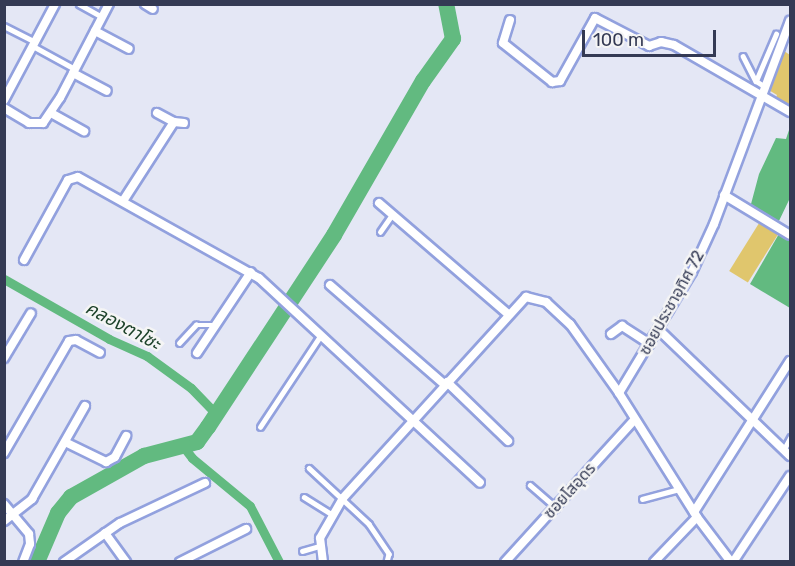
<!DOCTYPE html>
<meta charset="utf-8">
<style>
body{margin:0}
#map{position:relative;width:795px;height:566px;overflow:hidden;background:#e4e7f5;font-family:Rubik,"Noto Sans Thai",sans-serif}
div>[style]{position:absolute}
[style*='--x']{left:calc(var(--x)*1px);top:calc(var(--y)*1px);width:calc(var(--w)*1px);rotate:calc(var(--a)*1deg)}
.green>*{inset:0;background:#e0c66d;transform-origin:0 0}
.water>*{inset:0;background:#62ba80}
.canal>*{height:9px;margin:-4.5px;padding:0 4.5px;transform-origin:4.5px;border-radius:4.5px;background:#62ba80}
.river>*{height:16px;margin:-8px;padding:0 8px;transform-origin:8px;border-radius:8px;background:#62ba80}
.roads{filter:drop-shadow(2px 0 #92a1de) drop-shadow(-2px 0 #92a1de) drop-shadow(0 2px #92a1de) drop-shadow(0 -2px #92a1de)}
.lane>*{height:4.5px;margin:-2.25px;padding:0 2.25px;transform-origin:2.25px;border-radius:2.25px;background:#fff}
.street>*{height:8px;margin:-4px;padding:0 4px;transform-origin:4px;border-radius:4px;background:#fff}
span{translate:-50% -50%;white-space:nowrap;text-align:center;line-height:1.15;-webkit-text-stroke:5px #f5f5f5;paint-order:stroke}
.street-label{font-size:16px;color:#343a54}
.water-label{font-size:18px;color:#1d422a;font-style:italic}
.frame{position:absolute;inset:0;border:6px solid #343a54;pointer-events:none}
.scale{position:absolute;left:582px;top:30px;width:134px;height:27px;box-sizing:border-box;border:3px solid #343a54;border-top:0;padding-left:8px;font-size:18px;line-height:21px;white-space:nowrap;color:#343a54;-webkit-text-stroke:4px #f5f5f5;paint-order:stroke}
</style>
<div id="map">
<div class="green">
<i style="clip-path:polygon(784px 51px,790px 55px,790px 115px,772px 108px,777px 95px,767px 89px)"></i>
<i style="left:761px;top:220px;width:22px;height:60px;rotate:32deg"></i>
</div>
<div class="water">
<i style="clip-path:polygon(790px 127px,790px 198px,778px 223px,751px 204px,759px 174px,776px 138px,786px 139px)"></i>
<i style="clip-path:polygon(780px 232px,790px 239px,790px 308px,750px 284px)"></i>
</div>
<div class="canal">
<i style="--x:4;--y:279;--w:121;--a:29.7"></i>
<i style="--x:109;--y:339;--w:42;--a:24.1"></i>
<i style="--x:147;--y:356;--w:54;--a:36"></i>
<i style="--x:191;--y:388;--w:36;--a:46"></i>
<i style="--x:182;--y:445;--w:16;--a:52"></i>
<i style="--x:192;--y:458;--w:75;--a:39.6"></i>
<i style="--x:250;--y:506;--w:63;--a:62.6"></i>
</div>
<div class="river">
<i style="--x:37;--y:562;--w:53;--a:-66.8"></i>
<i style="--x:58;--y:513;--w:21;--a:-51"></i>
<i style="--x:71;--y:497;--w:84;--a:-29.3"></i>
<i style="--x:144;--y:456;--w:55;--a:-14.8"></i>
<i style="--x:197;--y:442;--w:19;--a:-54"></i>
<i style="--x:208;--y:427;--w:230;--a:-56.7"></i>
<i style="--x:334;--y:235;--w:178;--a:-60"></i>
<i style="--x:423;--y:81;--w:52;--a:-54.5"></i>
<i style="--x:453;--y:39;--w:36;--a:-101"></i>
</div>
<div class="roads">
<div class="lane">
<i style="--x:79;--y:4;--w:26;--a:29"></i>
<i style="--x:4;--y:26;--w:35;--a:27"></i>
<i style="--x:33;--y:46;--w:48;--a:28.7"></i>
<i style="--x:743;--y:56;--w:28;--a:63"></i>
<i style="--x:756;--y:81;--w:9;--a:32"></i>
<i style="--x:756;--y:81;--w:51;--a:-66.9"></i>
<i style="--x:380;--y:232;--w:21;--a:-55"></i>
<i style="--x:179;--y:343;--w:25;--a:-47"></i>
<i style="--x:196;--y:325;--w:19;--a:0"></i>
<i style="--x:260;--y:427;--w:107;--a:-56.5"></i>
<i style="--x:784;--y:449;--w:13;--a:-61"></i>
<i style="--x:309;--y:468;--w:82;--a:43"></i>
<i style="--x:369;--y:524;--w:36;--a:56"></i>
<i style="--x:389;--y:554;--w:8;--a:104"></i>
<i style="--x:530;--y:485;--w:35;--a:41"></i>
<i style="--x:304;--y:497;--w:34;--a:32"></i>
<i style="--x:642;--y:499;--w:38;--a:-15"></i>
<i style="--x:302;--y:551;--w:18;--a:-16"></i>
</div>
<div class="street">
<i style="--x:145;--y:4;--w:9;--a:32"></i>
<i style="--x:510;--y:20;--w:24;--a:107"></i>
<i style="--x:503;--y:43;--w:63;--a:38.5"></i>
<i style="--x:552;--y:82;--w:8;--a:-7"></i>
<i style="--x:560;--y:81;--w:72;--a:-60.9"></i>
<i style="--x:595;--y:18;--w:61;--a:27.4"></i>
<i style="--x:649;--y:46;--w:13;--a:-18"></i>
<i style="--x:661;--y:42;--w:13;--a:13"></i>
<i style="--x:674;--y:45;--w:134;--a:30"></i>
<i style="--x:95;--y:31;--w:38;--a:28"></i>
<i style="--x:73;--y:73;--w:38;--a:28"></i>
<i style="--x:4;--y:100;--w:109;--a:-62"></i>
<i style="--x:4;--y:108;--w:29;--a:31"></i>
<i style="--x:29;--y:123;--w:14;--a:0"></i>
<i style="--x:43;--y:123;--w:30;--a:-56"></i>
<i style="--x:60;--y:98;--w:106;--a:-62.5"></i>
<i style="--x:51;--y:113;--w:38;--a:29"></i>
<i style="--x:157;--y:113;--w:19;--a:28"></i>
<i style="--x:174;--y:122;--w:10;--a:6"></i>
<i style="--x:724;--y:195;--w:77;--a:31.2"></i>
<i style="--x:123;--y:201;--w:94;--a:-57.2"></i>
<i style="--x:379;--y:203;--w:170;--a:40.7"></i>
<i style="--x:24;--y:260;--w:91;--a:-61.2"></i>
<i style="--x:68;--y:180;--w:10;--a:-17"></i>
<i style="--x:78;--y:177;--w:207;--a:29.2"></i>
<i style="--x:259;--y:278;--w:301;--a:42.8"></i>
<i style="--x:330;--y:285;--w:152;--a:41"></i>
<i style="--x:658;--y:329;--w:183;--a:43.9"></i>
<i style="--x:611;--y:334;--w:14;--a:-36"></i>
<i style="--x:622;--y:326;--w:33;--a:33"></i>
<i style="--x:197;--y:353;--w:97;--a:-56.3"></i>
<i style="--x:4;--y:358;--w:52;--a:-59"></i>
<i style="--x:447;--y:382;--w:85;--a:44"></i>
<i style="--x:65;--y:442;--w:46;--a:26"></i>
<i style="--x:106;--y:462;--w:10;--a:-29"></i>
<i style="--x:115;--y:457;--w:24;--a:-62"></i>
<i style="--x:4;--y:453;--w:129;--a:-59.9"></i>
<i style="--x:69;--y:341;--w:7;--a:-8"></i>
<i style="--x:76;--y:340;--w:27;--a:28"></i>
<i style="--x:4;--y:504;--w:39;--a:50"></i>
<i style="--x:29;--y:534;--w:10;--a:84"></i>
<i style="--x:30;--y:544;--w:19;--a:111"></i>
<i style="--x:694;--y:512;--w:179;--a:-57.6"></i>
<i style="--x:4;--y:521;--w:36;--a:-38"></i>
<i style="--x:32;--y:499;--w:107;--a:-60.3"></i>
<i style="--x:105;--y:533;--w:36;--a:54"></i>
<i style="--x:64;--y:562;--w:68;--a:-34.9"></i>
<i style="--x:120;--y:523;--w:94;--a:-25.2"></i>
<i style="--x:180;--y:562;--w:74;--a:-26.6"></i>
<i style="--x:323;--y:562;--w:24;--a:-97"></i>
<i style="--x:320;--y:538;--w:46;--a:-60.1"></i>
<i style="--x:343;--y:498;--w:272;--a:-47.7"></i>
<i style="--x:526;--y:297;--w:21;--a:14"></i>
<i style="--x:546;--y:302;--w:33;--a:43"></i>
<i style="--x:570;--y:324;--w:85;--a:54.6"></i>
<i style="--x:505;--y:562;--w:192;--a:-47.7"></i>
<i style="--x:654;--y:562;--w:62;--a:-46.3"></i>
<i style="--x:731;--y:562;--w:56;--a:-127.1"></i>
<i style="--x:697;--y:517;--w:146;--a:-122.2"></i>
<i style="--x:619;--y:393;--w:141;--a:-58.9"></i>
<i style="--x:692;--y:272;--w:53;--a:-65.4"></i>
<i style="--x:714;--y:224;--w:217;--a:-69.5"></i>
<i style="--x:733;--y:562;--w:103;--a:-56.5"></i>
</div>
</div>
<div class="street-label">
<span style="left:672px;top:303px;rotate:-61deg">ซอยประชาอุทิศ 72</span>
<span style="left:570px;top:491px;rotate:-48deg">ซอยโสอุดร</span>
</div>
<div class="water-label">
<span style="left:123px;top:326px;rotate:28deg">คลองตาโซะ</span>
</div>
<div class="frame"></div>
<div class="scale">100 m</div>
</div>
